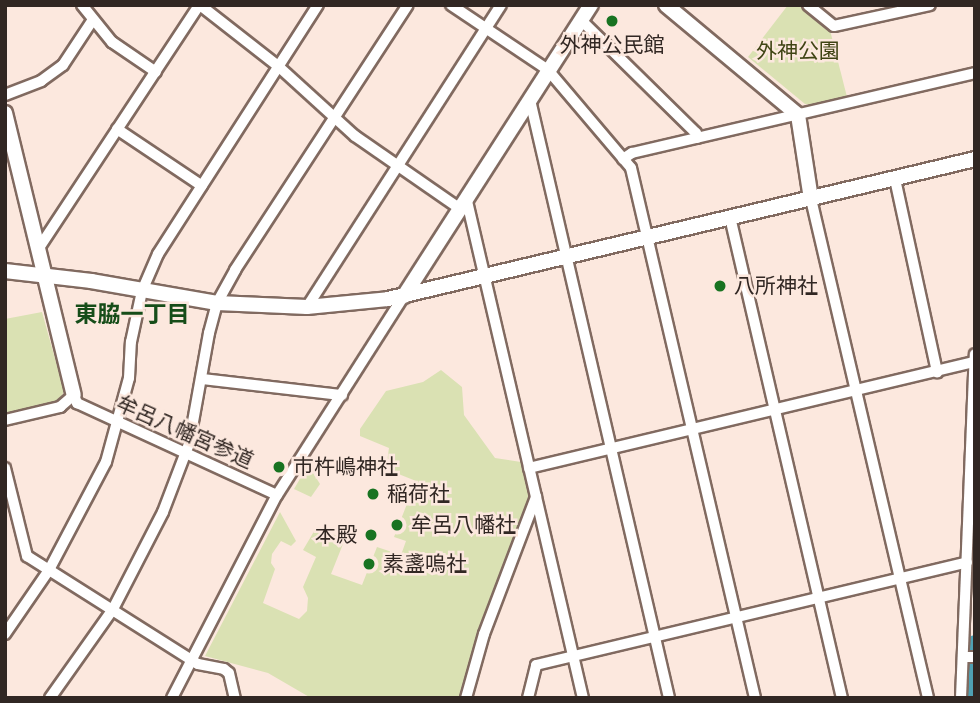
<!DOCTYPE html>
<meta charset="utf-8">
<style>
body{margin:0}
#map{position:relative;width:980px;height:703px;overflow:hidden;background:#fce8de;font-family:"Roboto Condensed","Noto Sans JP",sans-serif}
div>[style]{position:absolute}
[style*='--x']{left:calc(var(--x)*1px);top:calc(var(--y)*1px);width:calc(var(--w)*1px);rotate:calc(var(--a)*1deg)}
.green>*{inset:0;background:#dae1b3}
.river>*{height:21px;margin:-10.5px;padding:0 10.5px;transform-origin:10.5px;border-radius:10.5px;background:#4fa1b3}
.roads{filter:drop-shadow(2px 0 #816a60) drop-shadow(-2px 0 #816a60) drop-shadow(0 2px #816a60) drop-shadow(0 -2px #816a60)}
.street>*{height:10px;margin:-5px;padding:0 5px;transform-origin:5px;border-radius:5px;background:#fff}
.secondary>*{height:14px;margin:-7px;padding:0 7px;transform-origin:7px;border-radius:7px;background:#fff}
.dots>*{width:19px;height:19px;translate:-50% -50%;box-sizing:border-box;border:4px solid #fce8de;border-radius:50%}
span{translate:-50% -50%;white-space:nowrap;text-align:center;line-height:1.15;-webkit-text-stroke:5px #fce8de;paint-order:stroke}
.poi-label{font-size:21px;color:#312723}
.left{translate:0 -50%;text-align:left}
.right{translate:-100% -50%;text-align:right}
.park-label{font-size:21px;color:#3f4414}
.street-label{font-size:21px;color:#312723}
.neighbourhood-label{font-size:23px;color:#164d19;font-weight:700}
.frame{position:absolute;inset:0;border:7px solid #312723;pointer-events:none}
</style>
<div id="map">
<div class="green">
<i style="clip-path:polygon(788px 5px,799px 5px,830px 30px,847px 97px,813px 105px,805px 104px,748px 57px)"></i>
<i style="clip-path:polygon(42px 312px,64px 391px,60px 400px,5px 414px,5px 319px)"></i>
<i style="clip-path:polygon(441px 370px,462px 387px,464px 415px,495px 458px,521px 462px,531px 494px,479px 633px,461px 698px,311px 698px,268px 673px,205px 656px,280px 512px,296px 541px,291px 546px,281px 541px,272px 554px,271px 563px,275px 569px,263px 603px,299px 619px,307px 611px,308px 598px,303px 587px,316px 557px,303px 550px,316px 528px,345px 539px,331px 574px,362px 585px,377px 547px,401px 555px,406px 541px,394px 537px,416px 481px,386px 469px,389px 448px,360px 436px,360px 429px,386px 391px,423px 382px)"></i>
<i style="clip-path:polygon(308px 465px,320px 484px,311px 497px,294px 489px)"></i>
</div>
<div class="river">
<i style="--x:973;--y:698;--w:53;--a:-87.8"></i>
</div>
<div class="roads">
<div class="street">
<i style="--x:82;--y:5;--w:48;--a:51"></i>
<i style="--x:112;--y:42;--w:53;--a:34.3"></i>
<i style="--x:200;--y:5;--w:99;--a:38"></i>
<i style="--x:278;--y:66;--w:104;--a:42.3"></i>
<i style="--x:355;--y:136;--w:126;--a:34.7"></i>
<i style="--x:451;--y:5;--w:117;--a:33.8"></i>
<i style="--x:548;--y:70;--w:128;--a:49.7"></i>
<i style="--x:631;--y:168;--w:544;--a:76.83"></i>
<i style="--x:808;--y:5;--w:33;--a:39"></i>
<i style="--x:834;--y:26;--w:98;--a:-12.3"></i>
<i style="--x:581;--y:20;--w:161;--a:44.5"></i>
<i style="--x:696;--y:133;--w:5;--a:79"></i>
<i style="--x:5;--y:95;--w:39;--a:-21"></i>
<i style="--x:41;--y:81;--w:27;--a:-36"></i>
<i style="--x:63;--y:65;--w:53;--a:-56.6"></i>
<i style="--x:530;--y:100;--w:614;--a:76.91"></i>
<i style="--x:117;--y:129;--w:102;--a:33.8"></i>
<i style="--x:623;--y:159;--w:11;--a:-34"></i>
<i style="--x:632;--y:153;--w:352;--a:-13.1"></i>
<i style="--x:895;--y:179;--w:198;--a:77.7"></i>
<i style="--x:466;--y:197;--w:514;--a:76.86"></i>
<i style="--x:811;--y:199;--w:513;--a:76.8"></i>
<i style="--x:730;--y:217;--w:494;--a:76.9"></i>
<i style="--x:39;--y:248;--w:291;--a:-56.6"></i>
<i style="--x:307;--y:307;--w:359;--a:-57.3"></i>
<i style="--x:203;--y:379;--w:140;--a:6.6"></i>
<i style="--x:5;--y:420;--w:57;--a:-13.3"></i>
<i style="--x:60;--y:407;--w:18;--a:-41"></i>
<i style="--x:74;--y:395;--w:9;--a:69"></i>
<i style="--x:77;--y:403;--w:220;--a:24.7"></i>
<i style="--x:5;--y:468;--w:91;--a:76"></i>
<i style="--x:27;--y:556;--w:202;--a:32.3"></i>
<i style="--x:198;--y:664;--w:26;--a:11"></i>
<i style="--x:224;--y:669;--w:6;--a:39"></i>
<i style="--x:229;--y:673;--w:26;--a:77"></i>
<i style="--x:529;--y:468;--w:458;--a:-13.4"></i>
<i style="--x:5;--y:634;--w:78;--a:-55.5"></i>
<i style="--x:49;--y:570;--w:122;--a:-62.2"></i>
<i style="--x:106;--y:462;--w:87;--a:-74.7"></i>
<i style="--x:129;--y:378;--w:36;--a:-87"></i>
<i style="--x:131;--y:342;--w:52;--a:-77.8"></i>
<i style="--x:142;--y:291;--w:40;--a:-66.6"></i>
<i style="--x:158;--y:254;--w:296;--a:-57.3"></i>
<i style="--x:963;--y:657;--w:12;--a:0"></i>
<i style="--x:50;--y:698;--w:109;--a:-54.7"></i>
<i style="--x:113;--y:609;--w:109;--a:-62.7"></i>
<i style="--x:163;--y:512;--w:73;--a:-69.1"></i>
<i style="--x:189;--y:444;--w:113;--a:-79.8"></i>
<i style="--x:209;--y:333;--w:31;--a:-75"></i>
<i style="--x:217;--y:303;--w:38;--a:-61"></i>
<i style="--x:235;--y:270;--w:316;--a:-56.9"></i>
<i style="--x:172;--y:698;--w:229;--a:-62.7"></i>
<i style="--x:277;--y:495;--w:236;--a:-57.5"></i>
<i style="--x:466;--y:698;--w:66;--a:-74.3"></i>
<i style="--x:484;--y:634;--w:147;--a:-69.2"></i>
<i style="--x:528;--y:698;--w:34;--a:-76"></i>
<i style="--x:536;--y:665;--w:443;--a:-13.4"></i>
<i style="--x:961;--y:698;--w:344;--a:-87.7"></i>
</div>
<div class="secondary">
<i style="--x:666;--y:5;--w:172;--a:39.8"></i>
<i style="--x:798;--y:115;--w:85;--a:81.2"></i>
<i style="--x:5;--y:113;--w:290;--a:76.3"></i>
<i style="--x:5;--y:271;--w:87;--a:6.6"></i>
<i style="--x:91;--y:281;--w:128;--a:9.9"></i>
<i style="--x:217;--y:303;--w:90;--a:2.5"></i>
<i style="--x:307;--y:307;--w:81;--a:-5.6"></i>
<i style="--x:388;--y:299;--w:603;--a:-13.41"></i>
<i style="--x:404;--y:296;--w:346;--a:-57.3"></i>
</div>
</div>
<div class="dots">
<i style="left:612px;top:21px;background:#187321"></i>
<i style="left:720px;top:286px;background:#187321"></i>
<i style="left:279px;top:467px;background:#187321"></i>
<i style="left:373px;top:494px;background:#187321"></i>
<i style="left:397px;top:525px;background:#187321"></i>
<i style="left:371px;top:535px;background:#187321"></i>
<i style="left:369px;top:564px;background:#187321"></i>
</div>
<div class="poi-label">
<span style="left:612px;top:45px">外神公民館</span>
<span class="left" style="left:734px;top:286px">八所神社</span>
<span class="left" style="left:293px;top:467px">市杵嶋神社</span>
<span class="left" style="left:387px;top:494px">稲荷社</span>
<span class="left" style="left:411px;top:525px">牟呂八幡社</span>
<span class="right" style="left:357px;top:535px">本殿</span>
<span class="left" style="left:383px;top:564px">素盞嗚社</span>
</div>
<div class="park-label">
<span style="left:798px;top:51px">外神公園</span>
</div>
<div class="street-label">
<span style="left:185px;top:432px;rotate:24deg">牟呂八幡宮参道</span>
</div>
<div class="neighbourhood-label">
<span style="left:132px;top:315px">東脇一丁目</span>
</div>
<div class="frame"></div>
</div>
